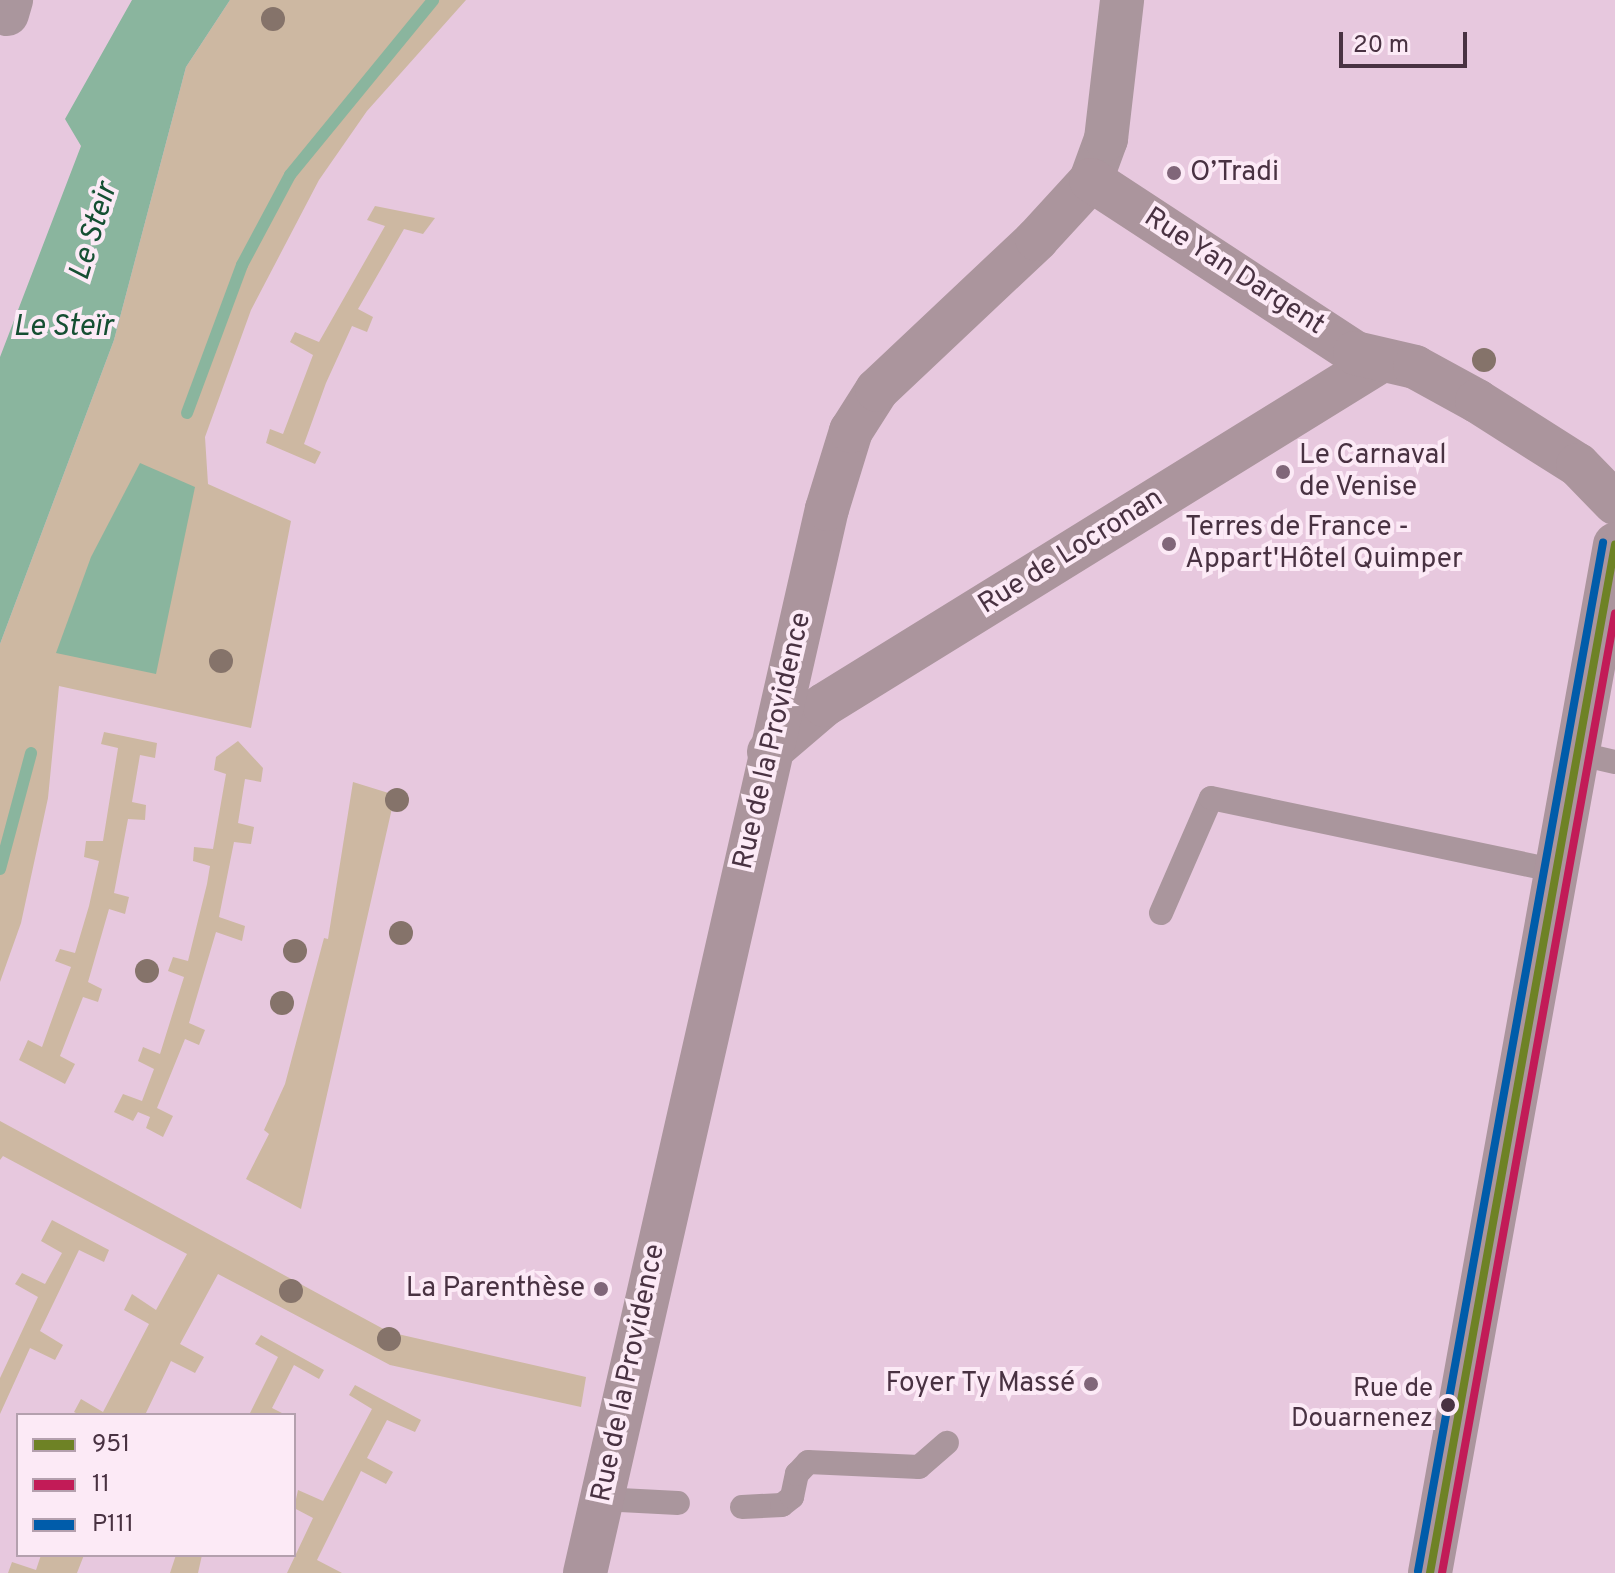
<!DOCTYPE html>
<meta charset="utf-8">
<style>
body{margin:0}
#map{position:relative;width:1615px;height:1573px;overflow:hidden;background:#e7c8de;font-family:Overpass,sans-serif}
div>[style]{position:absolute}
[style*='--x']{left:calc(var(--x)*1px);top:calc(var(--y)*1px);width:calc(var(--w)*1px);rotate:calc(var(--a)*1deg)}
.green>*{inset:0;background:#cdb8a2}
.water>*{inset:0;background:#8ab59e}
.stream>*{height:12px;margin:-6px;padding:0 6px;transform-origin:6px;border-radius:6px;background:#8ab59e}
.lane>*{height:24px;margin:-12px;padding:0 12px;transform-origin:12px;border-radius:12px;background:#aa969d}
.street>*{height:44px;margin:-22px;padding:0 22px;transform-origin:22px;border-radius:22px;background:#aa969d}
.secondary>*{height:44px;margin:-22px;padding:0 22px;transform-origin:22px;border-radius:22px;background:#ab959d}
.bus-1>*{height:8px;margin:-4px;padding:0 4px;transform-origin:4px;border-radius:4px;background:#6e8225}
.bus-2>*{height:8px;margin:-4px;padding:0 4px;transform-origin:4px;border-radius:4px;background:#c21b57}
.bus-3>*{height:8px;margin:-4px;padding:0 4px;transform-origin:4px;border-radius:4px;background:#005caa}
.trees>*{width:24px;height:24px;margin:-12px;border-radius:50%;background:#85736a}
.dots>*{width:22px;height:22px;translate:-50% -50%;box-sizing:border-box;border:4px solid #fceaf6;border-radius:50%}
span{translate:-50% -50%;white-space:nowrap;text-align:center;line-height:1.15;-webkit-text-stroke:8px #fceaf6;paint-order:stroke}
.bus-label{font-size:26px;color:#493242}
.right{translate:-100% -50%;text-align:right}
.poi-label{font-size:28px;color:#493242}
.left{translate:0 -50%;text-align:left}
.street-label{font-size:28px;color:#493242}
.water-label{font-size:30px;color:#154f32;font-style:italic}
.legend{position:absolute;left:16px;top:1413px;width:280px;height:144px;box-sizing:border-box;background:#fceaf6;border:2px solid #b4a0ae;margin:0;padding:10px 14px;list-style:none;font-size:24px;color:#493242}
.legend li{display:flex;align-items:center;gap:16px;height:40px}
.legend b{width:40px;border:2px solid #b4a0ae}
.scale{position:absolute;left:1339px;top:32px;width:128px;height:36px;box-sizing:border-box;border:4px solid #493242;border-top:0;padding-left:10px;font-size:24px;line-height:28px;white-space:nowrap;color:#493242;-webkit-text-stroke:6px #fceaf6;paint-order:stroke}
</style>
<div id="map">
<div class="green">
<i style="clip-path:polygon(230px 0,466px 0,367px 111px,319px 180px,251px 310px,205px 437px,208px 484px,291px 521px,251px 728px,59px 686px,48px 798px,21px 923px,0 982px,0 644px,114px 340px,186px 67px)"></i>
<i style="clip-path:polygon(375px 206px,435px 218px,423px 234px,404px 229px,358px 309px,373px 317px,367px 332px,352px 326px,326px 383px,304px 444px,321px 452px,315px 464px,266px 443px,270px 429px,283px 434px,313px 355px,290px 342px,295px 332px,319px 342px,385px 226px,367px 220px)"></i>
<i style="clip-path:polygon(104px 732px,157px 743px,155px 758px,140px 755px,132px 802px,146px 805px,145px 820px,128px 819px,114px 893px,129px 897px,125px 914px,109px 909px,88px 982px,102px 989px,98px 1002px,83px 997px,60px 1056px,75px 1064px,65px 1084px,19px 1060px,28px 1040px,42px 1047px,71px 967px,55px 961px,60px 949px,75px 953px,89px 906px,99px 861px,84px 857px,86px 841px,103px 841px,118px 748px,101px 744px)"></i>
<i style="clip-path:polygon(238px 741px,263px 768px,261px 782px,245px 779px,238px 823px,254px 827px,251px 844px,234px 842px,219px 917px,245px 926px,242px 941px,216px 932px,189px 1023px,205px 1030px,199px 1045px,185px 1039px,157px 1108px,173px 1116px,163px 1137px,146px 1128px,150px 1117px,138px 1112px,133px 1121px,114px 1112px,123px 1094px,142px 1101px,154px 1069px,138px 1061px,143px 1047px,160px 1054px,184px 977px,168px 971px,173px 957px,188px 961px,207px 884px,210px 866px,193px 861px,194px 847px,213px 849px,226px 774px,214px 770px,216px 757px)"></i>
<i style="clip-path:polygon(353px 782px,395px 795px,301px 1209px,246px 1179px,269px 1134px,264px 1130px,285px 1084px,324px 938px,328px 939px)"></i>
<i style="clip-path:polygon(0 1121px,389px 1332px,586px 1377px,581px 1407px,390px 1365px,218px 1274px,180px 1344px,204px 1357px,195px 1373px,171px 1361px,145px 1415px,80px 1415px,74px 1412px,81px 1399px,103px 1412px,149px 1324px,124px 1310px,132px 1294px,156px 1310px,187px 1254px,3px 1156px,0 1160px)"></i>
<i style="clip-path:polygon(52px 1220px,109px 1250px,104px 1262px,79px 1250px,40px 1331px,63px 1345px,55px 1360px,30px 1348px,0 1414px,0 1378px,38px 1297px,15px 1284px,22px 1273px,45px 1284px,62px 1253px,41px 1241px)"></i>
<i style="clip-path:polygon(261px 1335px,324px 1370px,319px 1379px,294px 1365px,272px 1408px,286px 1415px,249px 1415px,278px 1357px,255px 1344px)"></i>
<i style="clip-path:polygon(355px 1385px,421px 1420px,415px 1432px,387px 1420px,367px 1458px,393px 1472px,386px 1484px,361px 1471px,317px 1560px,342px 1573px,287px 1573px,313px 1518px,294px 1508px,298px 1490px,323px 1501px,372px 1409px,349px 1395px)"></i>
<i style="clip-path:polygon(41px 1555px,84px 1555px,77px 1573px,8px 1573px,12px 1562px,36px 1570px)"></i>
<i style="clip-path:polygon(176px 1555px,202px 1555px,198px 1573px,170px 1573px)"></i>
</div>
<div class="water">
<i style="clip-path:polygon(132px 0,230px 0,186px 67px,114px 340px,0 644px,0 357px,81px 146px,65px 119px)"></i>
<i style="clip-path:polygon(140px 463px,195px 487px,156px 674px,56px 653px,91px 557px)"></i>
</div>
<div class="stream">
<i style="--x:187;--y:413;--w:158;--a:-69.6"></i>
<i style="--x:242;--y:265;--w:102;--a:-61.9"></i>
<i style="--x:290;--y:175;--w:226;--a:-50.7"></i>
<i style="--x:0;--y:869;--w:120;--a:-75"></i>
</div>
<div class="lane">
<i style="--x:1576;--y:753;--w:40;--a:13"></i>
<i style="--x:1161;--y:913;--w:125;--a:-66.5"></i>
<i style="--x:1211;--y:798;--w:354;--a:11.9"></i>
<i style="--x:601;--y:1499;--w:77;--a:3"></i>
<i style="--x:742;--y:1507;--w:40;--a:-2.9"></i>
<i style="--x:782;--y:1505;--w:13;--a:-39"></i>
<i style="--x:792;--y:1497;--w:24;--a:-78"></i>
<i style="--x:797;--y:1474;--w:16;--a:-47"></i>
<i style="--x:808;--y:1462;--w:111;--a:2.6"></i>
<i style="--x:919;--y:1467;--w:37;--a:-41"></i>
</div>
<div class="street">
<i style="--x:7;--y:14;--w:15;--a:-74"></i>
<i style="--x:1091;--y:180;--w:44;--a:-69.9"></i>
<i style="--x:1106;--y:139;--w:140;--a:-83.4"></i>
</div>
<div class="secondary">
<i style="--x:769;--y:752;--w:72;--a:-40.5"></i>
<i style="--x:824;--y:705;--w:652;--a:-31.72"></i>
<i style="--x:585;--y:1573;--w:1091;--a:-77.19"></i>
<i style="--x:827;--y:509;--w:82;--a:-72.9"></i>
<i style="--x:851;--y:431;--w:49;--a:-57.6"></i>
<i style="--x:877;--y:390;--w:220;--a:-43.3"></i>
<i style="--x:1037;--y:239;--w:80;--a:-47.5"></i>
<i style="--x:1091;--y:180;--w:316;--a:33.2"></i>
<i style="--x:1355;--y:353;--w:62;--a:13.1"></i>
<i style="--x:1415;--y:367;--w:71;--a:28.7"></i>
<i style="--x:1477;--y:401;--w:120;--a:32.4"></i>
<i style="--x:1578;--y:465;--w:53;--a:45.8"></i>
<i style="--x:1430;--y:1573;--w:1045;--a:-79.8"></i>
</div>
<div class="bus-1">
<i style="--x:1430;--y:1573;--w:1045;--a:-79.8"></i>
</div>
<div class="bus-2">
<i style="--x:1442;--y:1573;--w:975;--a:-79.78"></i>
</div>
<div class="bus-3">
<i style="--x:1418;--y:1571;--w:1045;--a:-79.8"></i>
</div>
<div class="trees">
<i style="left:273px;top:19px"></i>
<i style="left:1484px;top:360px"></i>
<i style="left:221px;top:661px"></i>
<i style="left:397px;top:800px"></i>
<i style="left:401px;top:933px"></i>
<i style="left:295px;top:951px"></i>
<i style="left:147px;top:971px"></i>
<i style="left:282px;top:1003px"></i>
<i style="left:291px;top:1291px"></i>
<i style="left:389px;top:1339px"></i>
</div>
<div class="dots">
<i style="left:1174px;top:173px;background:#806679"></i>
<i style="left:1283px;top:472px;background:#806679"></i>
<i style="left:1169px;top:544px;background:#806679"></i>
<i style="left:601px;top:1289px;background:#806679"></i>
<i style="left:1091px;top:1384px;background:#806679"></i>
<i style="left:1448px;top:1405px;background:#493242"></i>
</div>
<div class="bus-label">
<span class="right" style="left:1433px;top:1405px">Rue de<br>Douarnenez</span>
</div>
<div class="poi-label">
<span class="left" style="left:1190px;top:173px">O’Tradi</span>
<span class="left" style="left:1299px;top:472px">Le Carnaval<br>de Venise</span>
<span class="left" style="left:1185px;top:544px">Terres de France -<br>Appart'Hôtel Quimper</span>
<span class="right" style="left:585px;top:1289px">La Parenthèse</span>
<span class="right" style="left:1075px;top:1384px">Foyer Ty Massé</span>
</div>
<div class="street-label">
<span style="left:1234px;top:272px;rotate:33deg">Rue Yan Dargent</span>
<span style="left:1071px;top:552px;rotate:-32deg">Rue de Locronan</span>
<span style="left:773px;top:741px;rotate:-77deg">Rue de la Providence</span>
<span style="left:629px;top:1373px;rotate:-78deg">Rue de la Providence</span>
</div>
<div class="water-label">
<span style="left:95px;top:232px;rotate:-73deg">Le Steir</span>
<span style="left:63px;top:328px">Le Steïr</span>
</div>
<ul class="legend">
<li><b style="height:10px;background:#6e8225"></b>951</li>
<li><b style="height:10px;background:#c21b57"></b>11</li>
<li><b style="height:10px;background:#005caa"></b>P111</li>
</ul>
<div class="scale">20 m</div>
</div>
